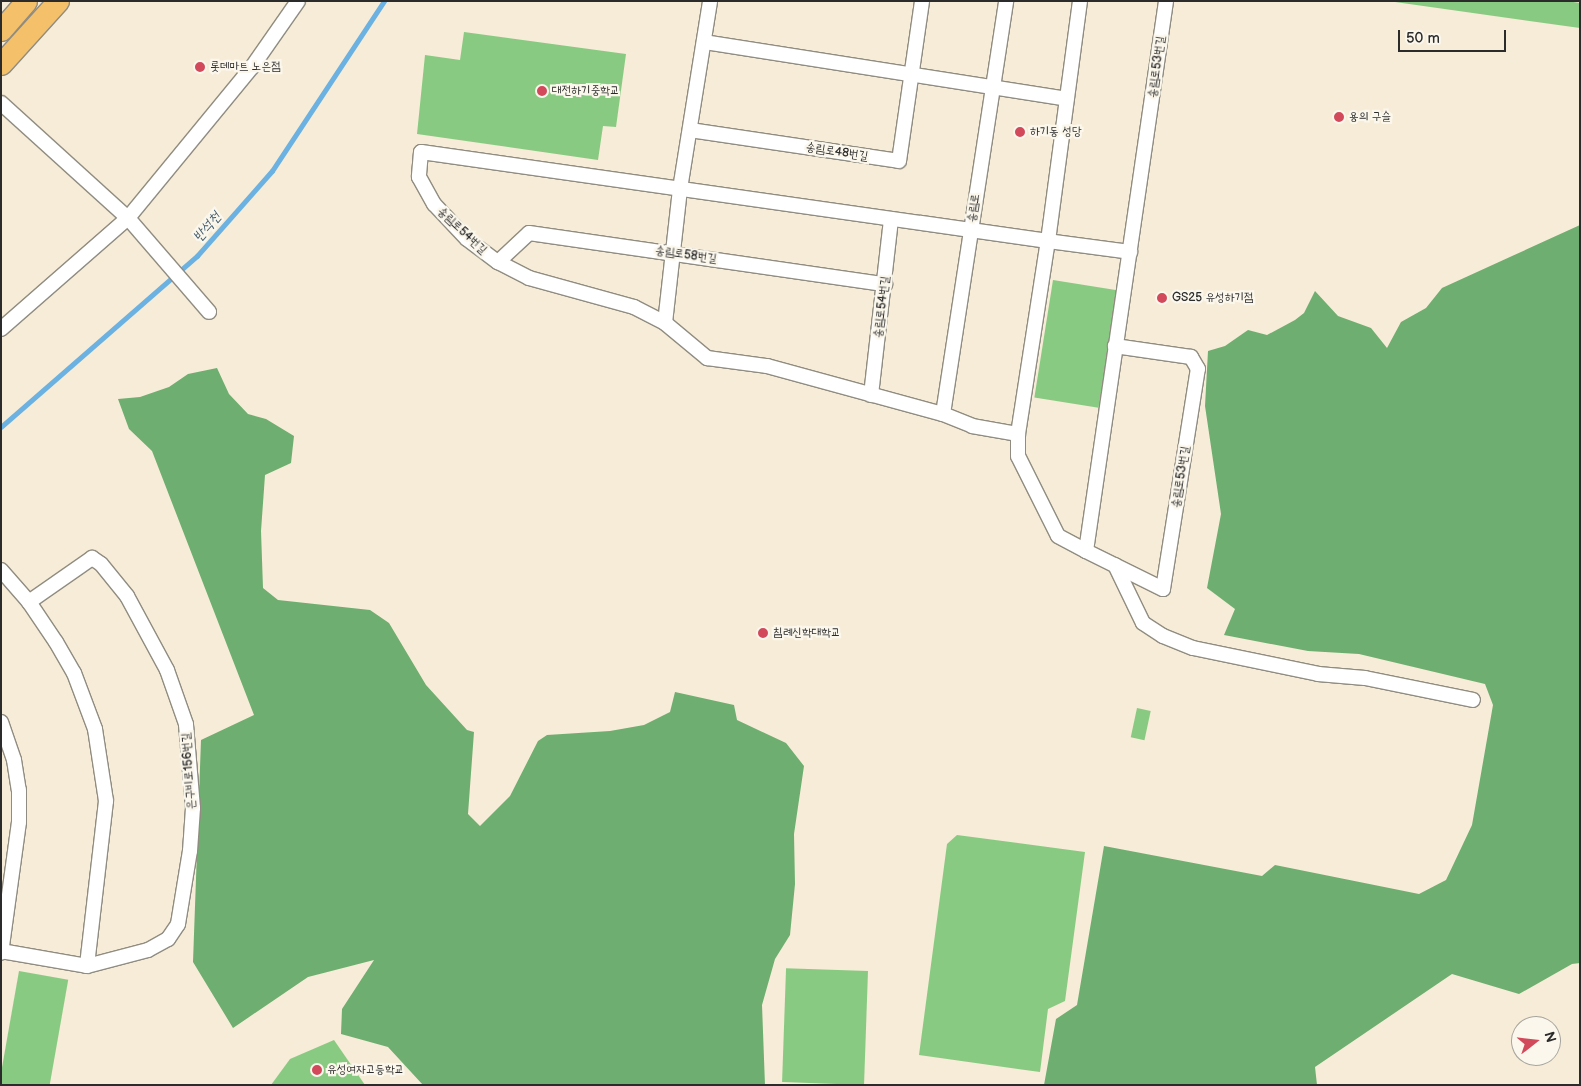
<!DOCTYPE html>
<meta charset="utf-8">
<style>
body{margin:0}
#map{position:relative;width:1581px;height:1086px;overflow:hidden;background:#f6ecd7;font-family:"Balsamiq Sans","Poor Story",sans-serif}
div>[style]{position:absolute}
[style*='--x']{left:calc(var(--x)*1px);top:calc(var(--y)*1px);width:calc(var(--w)*1px);rotate:calc(var(--a)*1deg)}
.green>*{inset:0;background:#89ca82;transform-origin:0 0}
.forest>*{inset:0;background:#6eae70}
.stream>*{height:4.5px;margin:-2.25px;padding:0 2.25px;transform-origin:2.25px;border-radius:2.25px;background:#6bb1e1}
.roads{filter:drop-shadow(1px 0 #908c81) drop-shadow(-1px 0 #908c81) drop-shadow(0 1px #908c81) drop-shadow(0 -1px #908c81)}
.minor>*{height:14px;margin:-7px;padding:0 7px;transform-origin:7px;border-radius:7px;background:#fff}
.primary>*{height:21px;margin:-10.5px;padding:0 10.5px;transform-origin:10.5px;border-radius:10.5px;background:#f4c16a}
.dots>*{width:14px;height:14px;translate:-50% -50%;box-sizing:border-box;border:2px solid #fbf7ec;border-radius:50%}
span{translate:-50% -50%;white-space:nowrap;text-align:center;line-height:1.15;-webkit-text-stroke:4.5px #fbf7ec;paint-order:stroke}
.poi-label{font-size:12px;color:#2b2b2b}
.left{translate:0 -50%;text-align:left}
.street-label{font-size:12px;color:#2b2b2b}
.water-label{font-size:14px;color:#415a6b;font-style:italic}
.frame{position:absolute;inset:0;border:2px solid #2b2b2b;pointer-events:none}
.north{position:absolute;left:1511px;top:1016px;width:50px;height:50px;box-sizing:border-box;background:#fbf7ec;border:1px solid #a8a59f;border-radius:50%;rotate:74deg;font-size:14px;font-weight:700;line-height:20px;text-align:center;color:#2b2b2b}
.north::after{content:'';display:block;margin:auto;width:18px;height:22px;background:#d1495b;clip-path:polygon(50% 0,100% 100%,50% 72%,0 100%)}
.scale{position:absolute;left:1398px;top:30px;width:108px;height:22px;box-sizing:border-box;border:2px solid #2b2b2b;border-top:0;padding-left:6px;font-size:15px;line-height:18px;white-space:nowrap;color:#2b2b2b;-webkit-text-stroke:4px #fbf7ec;paint-order:stroke}
</style>
<div id="map">
<div class="green">
<i style="clip-path:polygon(1388px 1px,1567px 1px,1580px 3px,1580px 28px)"></i>
<i style="clip-path:polygon(464px 32px,626px 54px,616px 127px,603px 126px,598px 160px,417px 134px,425px 55px,460px 60px)"></i>
<i style="left:1053px;top:280px;width:65px;height:119px;rotate:9deg"></i>
<i style="left:1137px;top:708px;width:14px;height:30px;rotate:12deg"></i>
<i style="clip-path:polygon(957px 835px,1085px 852px,1065px 1001px,1048px 1009px,1040px 1072px,919px 1055px,947px 844px)"></i>
<i style="left:19px;top:971px;width:50px;height:115px;rotate:10deg"></i>
<i style="left:868px;top:971px;width:114px;height:82px;rotate:92deg"></i>
<i style="clip-path:polygon(334px 1040px,365px 1085px,271px 1085px,290px 1059px)"></i>
</div>
<div class="forest">
<i style="clip-path:polygon(1580px 225px,1580px 963px,1572px 964px,1519px 994px,1452px 974px,1315px 1067px,1317px 1085px,1044px 1085px,1056px 1019px,1077px 1005px,1104px 846px,1262px 876px,1275px 865px,1419px 894px,1446px 880px,1472px 825px,1493px 705px,1485px 684px,1359px 654px,1308px 651px,1224px 635px,1235px 609px,1207px 588px,1221px 514px,1205px 406px,1208px 351px,1225px 346px,1248px 330px,1267px 335px,1295px 320px,1304px 313px,1315px 291px,1338px 316px,1371px 328px,1387px 348px,1401px 322px,1426px 308px,1442px 288px)"></i>
<i style="clip-path:polygon(217px 368px,229px 394px,248px 414px,266px 419px,294px 436px,291px 463px,265px 475px,261px 531px,263px 588px,278px 600px,370px 610px,389px 623px,426px 685px,467px 730px,474px 732px,468px 814px,480px 826px,510px 796px,538px 741px,547px 735px,610px 731px,644px 725px,670px 712px,675px 692px,734px 705px,737px 720px,786px 743px,804px 766px,794px 834px,795px 884px,790px 935px,775px 959px,762px 1005px,765px 1085px,423px 1085px,388px 1047px,341px 1034px,342px 1009px,374px 960px,308px 977px,233px 1028px,193px 962px,201px 740px,254px 715px,152px 451px,129px 429px,118px 399px,140px 397px,169px 387px,188px 374px)"></i>
</div>
<div class="stream">
<i style="--x:1;--y:427;--w:260;--a:-41.1"></i>
<i style="--x:197;--y:256;--w:113;--a:-48.6"></i>
<i style="--x:272;--y:171;--w:204;--a:-56.6"></i>
</div>
<div class="roads">
<div class="minor">
<i style="--x:1080;--y:1;--w:242;--a:97.6"></i>
<i style="--x:1048;--y:241;--w:633;--a:-171.92"></i>
<i style="--x:421;--y:152;--w:25;--a:95"></i>
<i style="--x:419;--y:177;--w:31;--a:61"></i>
<i style="--x:434;--y:204;--w:48;--a:46.7"></i>
<i style="--x:467;--y:239;--w:39;--a:37"></i>
<i style="--x:498;--y:262;--w:35;--a:27"></i>
<i style="--x:529;--y:278;--w:109;--a:15.4"></i>
<i style="--x:634;--y:307;--w:35;--a:27"></i>
<i style="--x:665;--y:323;--w:55;--a:39.8"></i>
<i style="--x:707;--y:358;--w:61;--a:7.6"></i>
<i style="--x:767;--y:366;--w:182;--a:15.3"></i>
<i style="--x:943;--y:414;--w:31;--a:22"></i>
<i style="--x:972;--y:426;--w:47;--a:9.9"></i>
<i style="--x:1018;--y:434;--w:22;--a:90"></i>
<i style="--x:1018;--y:456;--w:89;--a:63.4"></i>
<i style="--x:1058;--y:536;--w:32;--a:28"></i>
<i style="--x:1086;--y:551;--w:556;--a:-81.72"></i>
<i style="--x:704;--y:42;--w:367;--a:8.9"></i>
<i style="--x:1;--y:103;--w:171;--a:42.2"></i>
<i style="--x:128;--y:218;--w:124;--a:49.2"></i>
<i style="--x:690;--y:130;--w:211;--a:8.4"></i>
<i style="--x:899;--y:161;--w:162;--a:-81.8"></i>
<i style="--x:498;--y:262;--w:42;--a:-43.1"></i>
<i style="--x:529;--y:233;--w:360;--a:8.2"></i>
<i style="--x:665;--y:323;--w:135;--a:-83.6"></i>
<i style="--x:680;--y:189;--w:190;--a:-80.9"></i>
<i style="--x:1;--y:329;--w:169;--a:-41.2"></i>
<i style="--x:128;--y:218;--w:195;--a:-50.6"></i>
<i style="--x:252;--y:67;--w:80;--a:-55.1"></i>
<i style="--x:871;--y:395;--w:177;--a:-83.5"></i>
<i style="--x:943;--y:414;--w:418;--a:-81.3"></i>
<i style="--x:1018;--y:434;--w:195;--a:-81.2"></i>
<i style="--x:1048;--y:241;--w:83;--a:7.6"></i>
<i style="--x:1086;--y:551;--w:86;--a:26.3"></i>
<i style="--x:1163;--y:589;--w:223;--a:-81"></i>
<i style="--x:1198;--y:369;--w:14;--a:-120"></i>
<i style="--x:1191;--y:357;--w:77;--a:-171.8"></i>
<i style="--x:1115;--y:565;--w:64;--a:64.2"></i>
<i style="--x:1143;--y:623;--w:24;--a:33"></i>
<i style="--x:1163;--y:636;--w:32;--a:22"></i>
<i style="--x:1193;--y:648;--w:128;--a:11.7"></i>
<i style="--x:1318;--y:674;--w:47;--a:4.9"></i>
<i style="--x:1365;--y:678;--w:110;--a:11.5"></i>
<i style="--x:1;--y:570;--w:43;--a:48.8"></i>
<i style="--x:29;--y:602;--w:48;--a:56"></i>
<i style="--x:56;--y:642;--w:36;--a:60"></i>
<i style="--x:74;--y:673;--w:60;--a:69.4"></i>
<i style="--x:95;--y:729;--w:73;--a:81.3"></i>
<i style="--x:106;--y:801;--w:166;--a:96.6"></i>
<i style="--x:1;--y:722;--w:40;--a:71.1"></i>
<i style="--x:14;--y:760;--w:30;--a:81"></i>
<i style="--x:19;--y:790;--w:32;--a:90"></i>
<i style="--x:19;--y:822;--w:132;--a:97.8"></i>
<i style="--x:1;--y:951;--w:87;--a:9.9"></i>
<i style="--x:87;--y:966;--w:63;--a:-14.7"></i>
<i style="--x:148;--y:950;--w:23;--a:-29"></i>
<i style="--x:168;--y:939;--w:18;--a:-56"></i>
<i style="--x:178;--y:924;--w:74;--a:-80.7"></i>
<i style="--x:190;--y:851;--w:43;--a:-86"></i>
<i style="--x:193;--y:808;--w:84;--a:-94.8"></i>
<i style="--x:186;--y:724;--w:57;--a:-109.4"></i>
<i style="--x:167;--y:670;--w:84;--a:-118.4"></i>
<i style="--x:127;--y:596;--w:41;--a:-129.1"></i>
<i style="--x:101;--y:564;--w:11;--a:-146"></i>
<i style="--x:92;--y:558;--w:77;--a:145.1"></i>
</div>
<div class="primary">
<i style="--x:1;--y:30;--w:38;--a:-49"></i>
<i style="--x:1;--y:64;--w:85;--a:-47.9"></i>
</div>
</div>
<div class="dots">
<i style="left:200px;top:67px;background:#d1495b"></i>
<i style="left:542px;top:91px;background:#d1495b"></i>
<i style="left:1339px;top:117px;background:#d1495b"></i>
<i style="left:1020px;top:132px;background:#d1495b"></i>
<i style="left:1162px;top:298px;background:#d1495b"></i>
<i style="left:763px;top:633px;background:#d1495b"></i>
<i style="left:317px;top:1070px;background:#d1495b"></i>
</div>
<div class="poi-label">
<span class="left" style="left:210px;top:67px">롯데마트 노은점</span>
<span class="left" style="left:552px;top:91px">대전하기중학교</span>
<span class="left" style="left:1349px;top:117px">용의 구슬</span>
<span class="left" style="left:1030px;top:132px">하기동 성당</span>
<span class="left" style="left:1172px;top:298px">GS25 유성하기점</span>
<span class="left" style="left:773px;top:633px">침례신학대학교</span>
<span class="left" style="left:327px;top:1070px">유성여자고등학교</span>
</div>
<div class="street-label">
<span style="left:1157px;top:67px;rotate:-82deg">송림로53번길</span>
<span style="left:837px;top:152px;rotate:9deg">송림로48번길</span>
<span style="left:974px;top:208px;rotate:-81deg">송림로</span>
<span style="left:462px;top:231px;rotate:43deg">송림로54번길</span>
<span style="left:686px;top:255px;rotate:8deg">송림로58번길</span>
<span style="left:882px;top:307px;rotate:-83deg">송림로54번길</span>
<span style="left:1181px;top:477px;rotate:-81deg">송림로53번길</span>
<span style="left:189px;top:771px;rotate:-94deg">은구비로156번길</span>
</div>
<div class="water-label">
<span style="left:207px;top:227px;rotate:-49deg">반석천</span>
</div>
<div class="frame"></div>
<div class="north">N</div>
<div class="scale">50 m</div>
</div>
